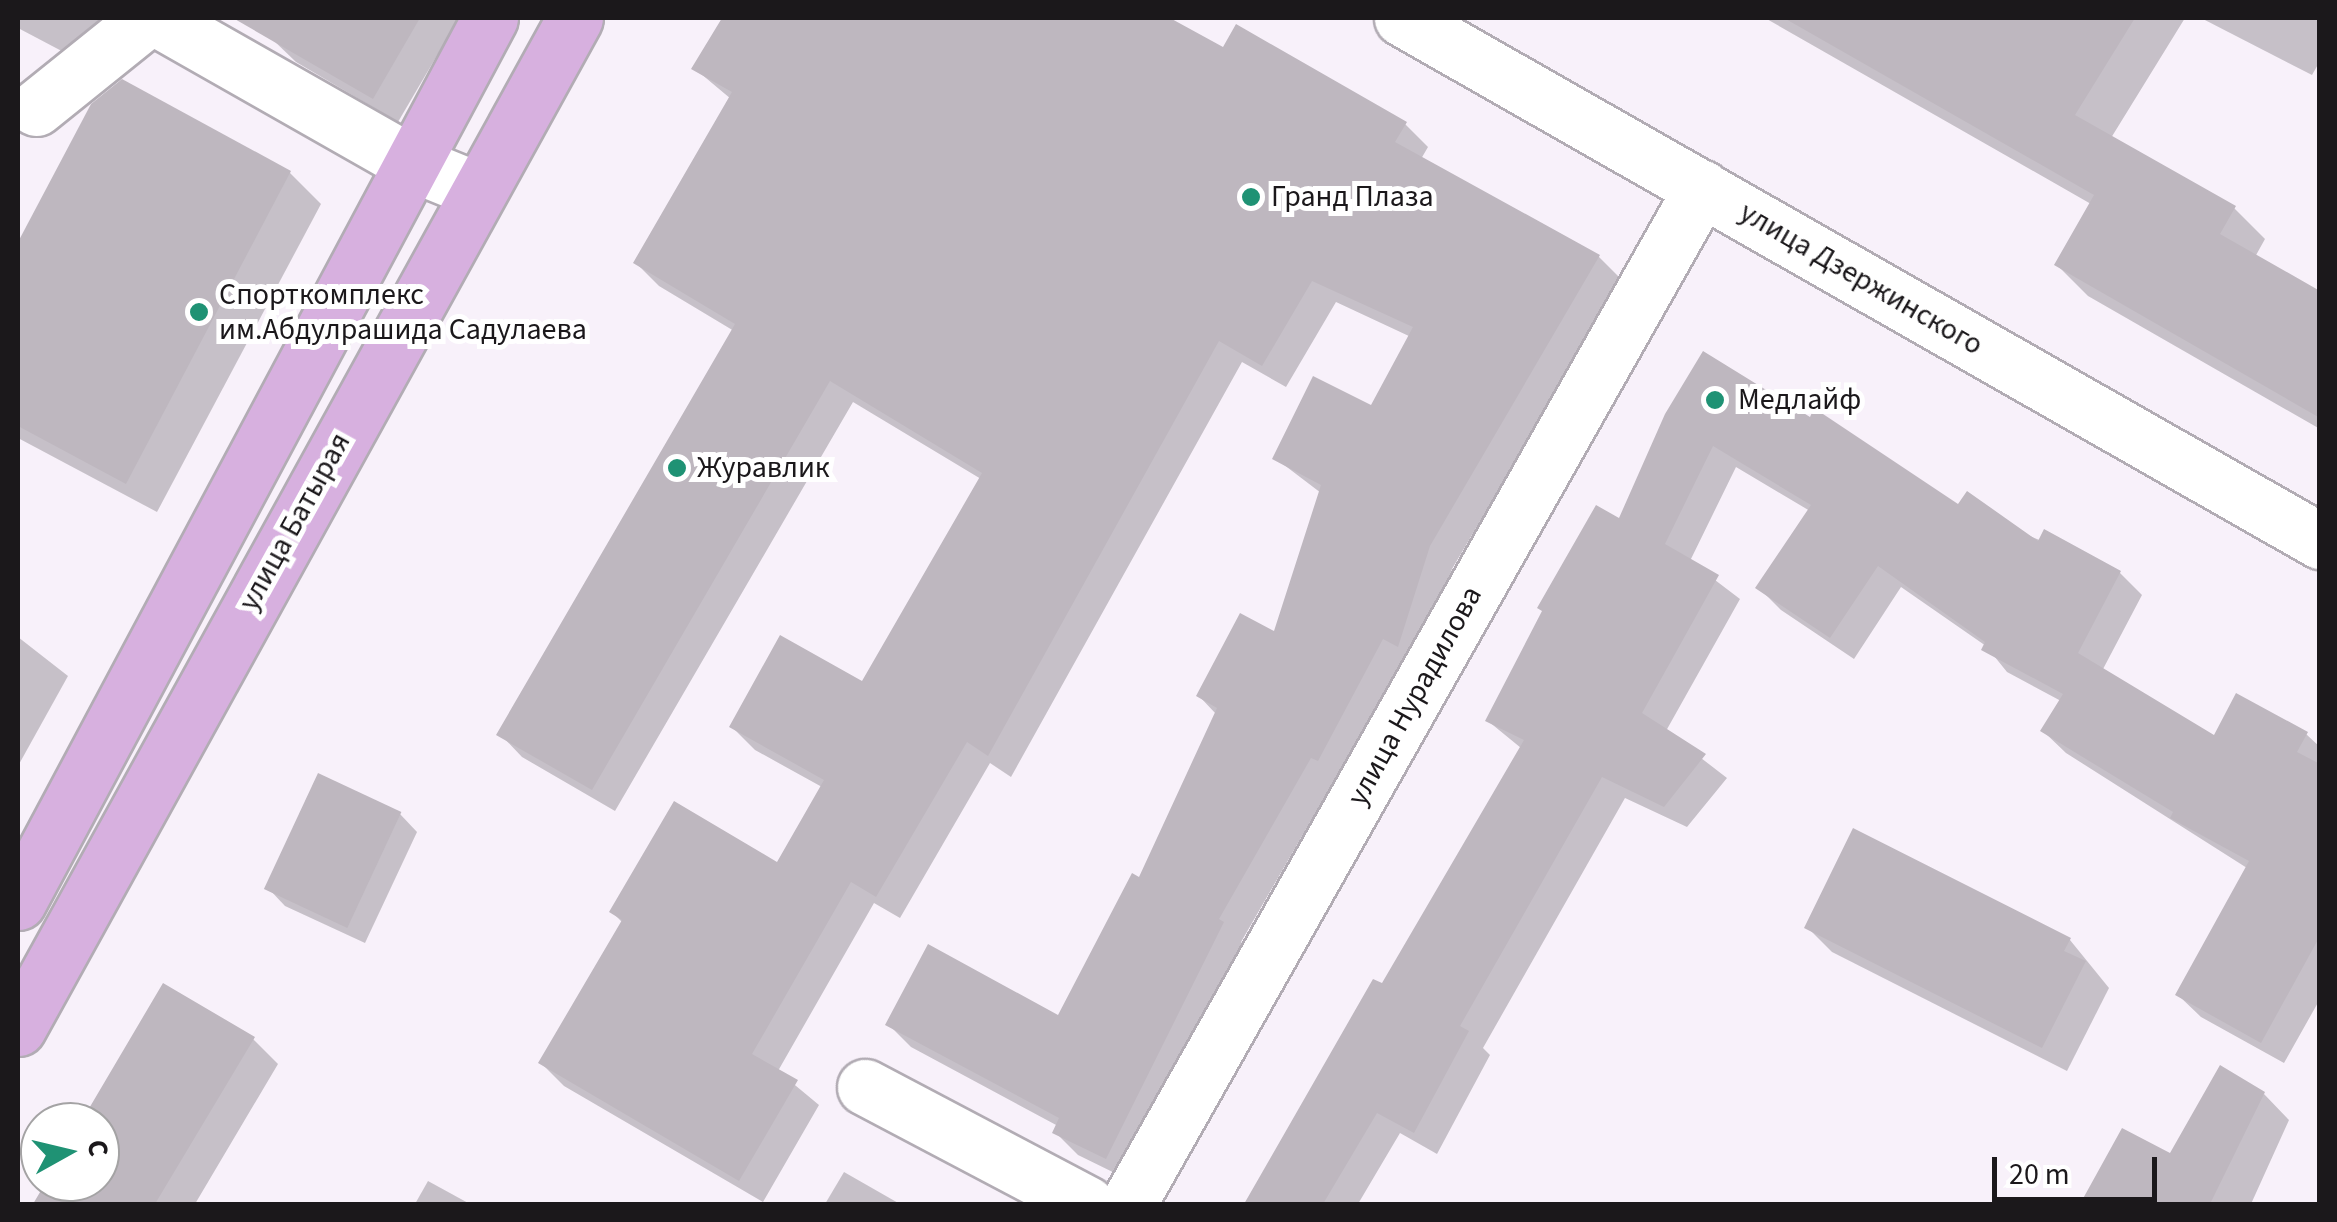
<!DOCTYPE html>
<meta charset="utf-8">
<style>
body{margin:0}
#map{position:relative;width:2337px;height:1222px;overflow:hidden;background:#f8f1fa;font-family:"Source Sans 3",sans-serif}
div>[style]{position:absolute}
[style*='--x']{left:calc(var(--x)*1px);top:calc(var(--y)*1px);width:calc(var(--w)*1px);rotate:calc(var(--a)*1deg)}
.shadow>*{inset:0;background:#0003}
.building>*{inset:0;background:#beb7bf;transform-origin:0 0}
.roads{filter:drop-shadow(2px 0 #b2acb4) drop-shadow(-2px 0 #b2acb4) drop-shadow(0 2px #b2acb4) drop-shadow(0 -2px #b2acb4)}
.minor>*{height:55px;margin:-27.5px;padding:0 27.5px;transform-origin:27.5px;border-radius:27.5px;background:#fff}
.major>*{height:55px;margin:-27.5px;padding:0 27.5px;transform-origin:27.5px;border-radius:27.5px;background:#d7b0df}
.dots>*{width:28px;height:28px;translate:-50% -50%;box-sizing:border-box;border:5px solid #fff;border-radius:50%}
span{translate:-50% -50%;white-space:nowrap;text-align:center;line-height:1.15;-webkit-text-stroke:10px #fff;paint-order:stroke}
.poi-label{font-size:30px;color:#1b181b}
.left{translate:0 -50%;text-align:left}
.street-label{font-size:30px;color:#1b181b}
.frame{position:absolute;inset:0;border:20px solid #1b181b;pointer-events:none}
.north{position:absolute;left:20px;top:1102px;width:100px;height:100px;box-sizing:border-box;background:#fff;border:2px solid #a4a3a4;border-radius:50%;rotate:82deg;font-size:28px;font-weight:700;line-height:40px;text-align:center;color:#1b181b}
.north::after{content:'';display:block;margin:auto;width:35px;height:45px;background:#1f9274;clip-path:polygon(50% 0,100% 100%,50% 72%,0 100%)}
.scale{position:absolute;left:1992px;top:1157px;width:165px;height:45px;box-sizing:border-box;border:5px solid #1b181b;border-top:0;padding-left:12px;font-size:30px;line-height:35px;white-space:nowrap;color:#1b181b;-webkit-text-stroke:8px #fff;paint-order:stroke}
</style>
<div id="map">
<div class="shadow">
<i style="clip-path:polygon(18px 18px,132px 18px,92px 67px,18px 28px)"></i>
<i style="clip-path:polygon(283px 18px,459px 18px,398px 122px,296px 62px,271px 38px)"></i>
<i style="clip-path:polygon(723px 18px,1166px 18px,1224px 51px,1405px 124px,1428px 147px,1421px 159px,1599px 257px,1622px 280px,1452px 569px,1421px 668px,1342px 782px,1335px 779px,1241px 942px,1246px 947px,1129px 1180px,1078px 1155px,1055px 1132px,1058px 1126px,911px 1047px,888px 1024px,1060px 1018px,1140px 880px,1216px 714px,1199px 696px,1276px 635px,1321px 493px,1275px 458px,1372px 408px,1411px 337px,1336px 302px,1286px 387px,1242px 362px,1011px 777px,990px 763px,900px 918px,874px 903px,778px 1071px,819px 1105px,763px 1202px,564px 1086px,541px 1063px,623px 923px,612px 912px,778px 865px,822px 787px,755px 750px,732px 727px,863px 685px,981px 479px,853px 402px,615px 811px,522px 757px,500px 734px,734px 331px,659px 286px,636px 263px,731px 99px,694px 68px)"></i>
<i style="clip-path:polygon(1765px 18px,2185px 18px,2111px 138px,2234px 208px,2265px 239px,2255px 257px,2320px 294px,2320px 429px,2088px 296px,2057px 265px,2091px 204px)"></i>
<i style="clip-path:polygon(2201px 18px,2320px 18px,2320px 61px,2312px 75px)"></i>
<i style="clip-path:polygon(93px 106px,290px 173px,321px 204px,157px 512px,18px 438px,18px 247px)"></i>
<i style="clip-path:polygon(1668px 413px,1959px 507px,2120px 573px,2142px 595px,2102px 671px,2215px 739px,2306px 734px,2320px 747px,2320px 999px,2284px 1063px,2201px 1017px,2178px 995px,2247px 868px,2066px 753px,2043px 731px,2061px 701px,2007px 672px,1986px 646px,1901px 587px,1854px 659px,1781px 610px,1759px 588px,1810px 511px,1736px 467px,1690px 561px,1740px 599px,1666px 731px,1727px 778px,1687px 827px,1625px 798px,1483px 1048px,1490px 1055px,1437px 1154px,1400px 1133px,1358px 1204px,1247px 1204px,1374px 982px,1383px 987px,1521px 748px,1488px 721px,1621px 522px)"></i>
<i style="clip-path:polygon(18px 637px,68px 676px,18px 766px)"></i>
<i style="clip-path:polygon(400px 814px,417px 832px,365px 943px,285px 906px,268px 888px)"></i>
<i style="clip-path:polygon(1807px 927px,2070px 940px,2109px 988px,2067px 1071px,1832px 952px)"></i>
<i style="clip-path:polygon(253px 1039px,278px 1064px,195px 1204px,45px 1204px,39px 1198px,49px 1182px,100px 1182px,100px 1122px,84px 1122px)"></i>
<i style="clip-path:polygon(2264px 1094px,2289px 1120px,2251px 1204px,2083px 1204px,2123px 1131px,2171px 1156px)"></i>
<i style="clip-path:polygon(844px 1172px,900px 1204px,825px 1204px)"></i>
<i style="clip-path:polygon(428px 1181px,470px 1204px,415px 1204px)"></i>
</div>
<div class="building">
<i style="clip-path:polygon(233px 18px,420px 18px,373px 99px)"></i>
<i style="clip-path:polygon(722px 18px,1170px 18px,1223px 47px,1236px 24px,1407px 122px,1395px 142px,1600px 255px,1430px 546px,1398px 647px,1383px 639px,1318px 761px,1311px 758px,1219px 919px,1224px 922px,1106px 1159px,1052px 1133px,1059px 1118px,885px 1025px,928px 944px,1058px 1015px,1132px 873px,1139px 877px,1217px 708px,1196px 696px,1240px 613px,1274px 631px,1321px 485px,1272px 459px,1313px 376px,1371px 405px,1413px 327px,1312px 281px,1262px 366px,1219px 341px,988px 756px,967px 742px,876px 897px,851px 882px,752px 1054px,798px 1080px,739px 1181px,538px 1063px,622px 920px,609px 912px,674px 801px,777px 862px,824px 780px,729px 727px,780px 635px,862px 681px,982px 473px,830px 381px,592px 790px,496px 735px,735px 324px,633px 263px,732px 92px,691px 69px)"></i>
<i style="clip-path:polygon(1784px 18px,2135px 18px,2075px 115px,2236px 206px,2220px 234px,2320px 291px,2320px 418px,2054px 265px,2094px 195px)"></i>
<i style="clip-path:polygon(122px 79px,291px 171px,126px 484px,18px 426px,18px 242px,91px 104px)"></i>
<i style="clip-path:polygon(1703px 351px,1810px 417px,1814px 408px,1958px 504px,1967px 491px,2038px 541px,2044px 529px,2121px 571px,2078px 653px,2214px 735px,2236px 693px,2308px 732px,2297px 752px,2320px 764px,2320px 936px,2261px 1043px,2175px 995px,2249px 861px,2170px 818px,2173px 812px,2040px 731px,2063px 694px,1981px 650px,1985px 642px,1878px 566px,1830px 638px,1755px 588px,1811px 505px,1713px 446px,1665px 544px,1719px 575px,1642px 713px,1706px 754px,1664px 807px,1602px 777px,1460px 1026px,1469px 1031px,1414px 1133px,1377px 1113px,1323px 1204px,1244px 1204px,1373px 979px,1382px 983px,1524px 740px,1485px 721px,1542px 611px,1537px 608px,1596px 505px,1619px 518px,1665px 414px)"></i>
<i style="left:318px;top:773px;width:92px;height:128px;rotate:25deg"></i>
<i style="clip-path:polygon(1853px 828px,2071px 938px,2064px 951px,2086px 961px,2042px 1048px,1804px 928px)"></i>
<i style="clip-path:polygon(163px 983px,255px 1037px,155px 1204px,33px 1204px,46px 1182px,100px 1182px,100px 1122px,81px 1122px)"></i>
<i style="clip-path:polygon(2220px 1065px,2265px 1092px,2210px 1204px,2080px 1204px,2122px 1128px,2170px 1153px)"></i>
</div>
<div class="roads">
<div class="minor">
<i style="--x:156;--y:18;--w:293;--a:29.6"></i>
<i style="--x:411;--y:163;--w:71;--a:22.2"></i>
<i style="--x:1402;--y:18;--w:1057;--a:29.67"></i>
<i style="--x:36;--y:108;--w:144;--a:-38.8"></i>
<i style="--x:865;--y:1087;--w:251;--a:27.8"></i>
<i style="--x:1128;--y:1204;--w:1167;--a:-60.54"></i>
</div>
<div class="major">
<i style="--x:18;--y:902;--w:1002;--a:-61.9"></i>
<i style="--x:18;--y:1028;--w:1153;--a:-61.12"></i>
</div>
</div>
<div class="dots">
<i style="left:1251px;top:197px;background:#1f9274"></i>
<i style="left:199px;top:312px;background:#1f9274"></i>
<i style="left:1715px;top:400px;background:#1f9274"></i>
<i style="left:677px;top:468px;background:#1f9274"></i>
</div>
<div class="poi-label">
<span class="left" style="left:1271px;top:197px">Гранд Плаза</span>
<span class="left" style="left:219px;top:312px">Спорткомплекс<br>им.Абдулрашида Садулаева</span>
<span class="left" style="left:1738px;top:400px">Медлайф</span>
<span class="left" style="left:697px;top:468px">Журавлик</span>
</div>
<div class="street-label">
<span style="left:1861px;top:279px;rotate:30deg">улица Дзержинского</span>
<span style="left:295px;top:522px;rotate:-61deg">улица Батырая</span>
<span style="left:1415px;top:696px;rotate:-61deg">улица Нурадилова</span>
</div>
<div class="frame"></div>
<div class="north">С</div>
<div class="scale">20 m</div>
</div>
